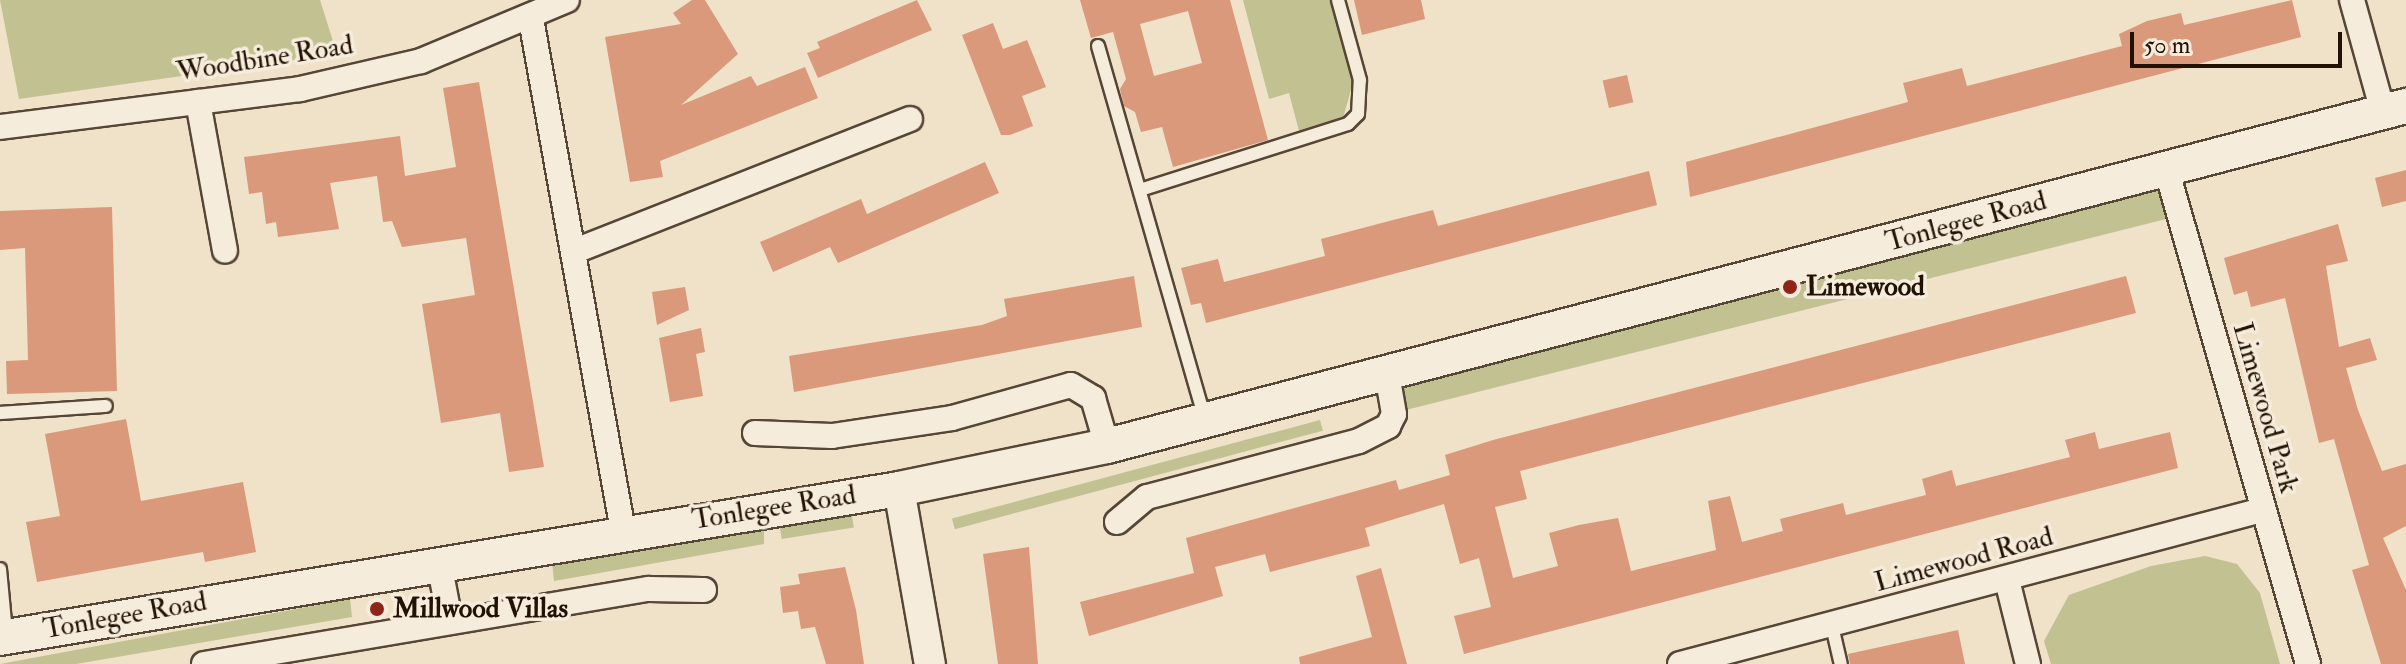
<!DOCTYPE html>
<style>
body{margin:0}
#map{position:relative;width:2406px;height:664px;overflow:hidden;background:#f0e1c9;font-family:"IM FELL Double Pica",serif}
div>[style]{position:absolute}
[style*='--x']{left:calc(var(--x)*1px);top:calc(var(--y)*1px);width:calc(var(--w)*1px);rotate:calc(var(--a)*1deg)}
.green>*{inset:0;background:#c1c191;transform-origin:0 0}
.building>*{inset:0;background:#da997a;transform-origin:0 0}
.roads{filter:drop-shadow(2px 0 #564635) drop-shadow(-2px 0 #564635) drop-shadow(0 2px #564635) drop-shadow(0 -2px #564635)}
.service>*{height:12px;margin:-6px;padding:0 6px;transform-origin:6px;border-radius:6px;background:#f5ecdc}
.minor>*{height:24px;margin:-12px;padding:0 12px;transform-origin:12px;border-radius:12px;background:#f5ecdc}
.tertiary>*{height:30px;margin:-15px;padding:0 15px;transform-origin:15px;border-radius:15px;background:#f5ecdc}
.secondary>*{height:34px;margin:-17px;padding:0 17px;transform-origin:17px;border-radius:17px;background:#f5ecdc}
.dots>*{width:22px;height:22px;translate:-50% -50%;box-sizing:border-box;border:4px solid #f5ecdc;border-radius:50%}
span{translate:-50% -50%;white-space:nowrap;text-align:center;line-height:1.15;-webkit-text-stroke:7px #f5ecdc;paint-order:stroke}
.street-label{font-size:28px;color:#221204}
.poi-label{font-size:28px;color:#221204;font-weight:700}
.left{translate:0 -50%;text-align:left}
.scale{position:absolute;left:2130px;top:32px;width:212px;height:36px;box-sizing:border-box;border:4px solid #221204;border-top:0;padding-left:10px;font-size:24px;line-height:28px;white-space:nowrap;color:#221204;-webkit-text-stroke:6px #f5ecdc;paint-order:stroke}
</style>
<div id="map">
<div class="green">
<i style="clip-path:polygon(0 0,320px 0,337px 54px,19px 99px)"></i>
<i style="clip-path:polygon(1243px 0,1330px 0,1354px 79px,1343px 118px,1299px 131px,1289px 93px,1269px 99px)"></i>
<i style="clip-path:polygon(2166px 170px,2178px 216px,1386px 415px,1392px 373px)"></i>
<i style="left:1320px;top:420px;width:11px;height:381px;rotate:75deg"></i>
<i style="left:849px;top:497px;width:31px;height:73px;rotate:81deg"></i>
<i style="clip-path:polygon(764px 527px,764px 544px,554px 581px,552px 561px)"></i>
<i style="clip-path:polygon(2205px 556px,2237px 564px,2260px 593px,2280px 664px,2051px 664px,2044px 641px,2069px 595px,2151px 566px)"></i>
<i style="clip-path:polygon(350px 599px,352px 617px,76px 664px,0 664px)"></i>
</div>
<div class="building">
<i style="clip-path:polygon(692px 0,705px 0,738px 54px,681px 105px,751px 76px,757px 86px,805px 67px,818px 98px,660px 161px,663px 177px,630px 182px,605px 37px,681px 24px,673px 13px)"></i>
<i style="clip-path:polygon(917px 0,932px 30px,818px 78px,807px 53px,820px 48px,817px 42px)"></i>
<i style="clip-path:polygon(evenodd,1080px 0,1230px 0,1268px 140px,1173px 167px,1162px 127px,1141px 132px,1135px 112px,1124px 106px,1120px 89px,1126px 79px,1113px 32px,1091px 38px,1080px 0,1188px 11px,1202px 63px,1154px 76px,1140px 24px,1188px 11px)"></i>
<i style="clip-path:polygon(1354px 0,1421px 0,1425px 19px,1362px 35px)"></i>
<i style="clip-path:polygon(2292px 0,2301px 37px,1690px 197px,1686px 162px,1908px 102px,1903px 83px,1962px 68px,1967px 86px,2122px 46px,2119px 34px,2147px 21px,2181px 13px,2184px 25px)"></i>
<i style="clip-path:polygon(993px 23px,1003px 49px,1027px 40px,1046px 87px,1022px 96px,1033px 126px,1010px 135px,1001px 135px,962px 35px)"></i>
<i style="left:1627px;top:75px;width:28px;height:25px;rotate:77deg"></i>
<i style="clip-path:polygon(479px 82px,544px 467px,509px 472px,500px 413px,441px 423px,438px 404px,422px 304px,475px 295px,466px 238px,402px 247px,392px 221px,383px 222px,377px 176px,330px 183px,339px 229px,278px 237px,276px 222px,266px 224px,262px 192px,249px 194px,244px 157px,400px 136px,405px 176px,456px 167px,443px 88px)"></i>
<i style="clip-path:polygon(985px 162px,999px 193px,838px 263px,830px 247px,773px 272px,760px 242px,861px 199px,867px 214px)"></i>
<i style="clip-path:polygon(2406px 170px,2406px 201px,2382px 207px,2375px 178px)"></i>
<i style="clip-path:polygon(1649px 171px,1657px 205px,1206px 323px,1201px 303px,1191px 305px,1181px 268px,1218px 259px,1224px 282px,1325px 256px,1321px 239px,1393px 220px,1433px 210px,1438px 226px)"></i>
<i style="clip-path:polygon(112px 207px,117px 391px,7px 394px,6px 361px,28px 360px,25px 248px,0 250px,0 211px)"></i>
<i style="clip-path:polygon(2338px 224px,2348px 261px,2326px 266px,2339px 347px,2370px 338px,2377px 360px,2346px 368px,2358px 410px,2382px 471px,2406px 464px,2406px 526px,2383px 538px,2406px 590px,2406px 664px,2381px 664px,2372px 635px,2352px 570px,2369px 565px,2334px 439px,2319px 443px,2285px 298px,2251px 307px,2247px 291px,2234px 295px,2224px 258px)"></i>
<i style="clip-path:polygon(1134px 276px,1142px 327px,794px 392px,789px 356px,982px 325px,1007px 316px,1004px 299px)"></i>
<i style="clip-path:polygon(2126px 276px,2136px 313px,1520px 471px,1527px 499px,1495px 507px,1513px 578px,1558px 566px,1549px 533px,1579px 525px,1618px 518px,1631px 571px,1716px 550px,1708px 501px,1730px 496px,1742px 542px,1783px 531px,1780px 519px,1843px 503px,1846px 515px,1926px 495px,1922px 479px,1952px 470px,1956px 486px,2070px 457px,2065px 440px,2095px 432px,2099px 449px,2170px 432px,2178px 468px,1464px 654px,1454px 616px,1491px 607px,1479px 558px,1460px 564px,1444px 504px,1365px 528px,1370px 546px,1270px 572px,1265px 554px,1215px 567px,1223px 596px,1089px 636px,1080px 602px,1194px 573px,1186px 538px,1396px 480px,1399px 490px,1450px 475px,1445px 455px,1493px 440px)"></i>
<i style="clip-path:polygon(685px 287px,689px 310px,657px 325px,652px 292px)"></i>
<i style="clip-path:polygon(701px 328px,705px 352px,696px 354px,703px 396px,670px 402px,659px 338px)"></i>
<i style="clip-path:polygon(126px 419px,141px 501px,243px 482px,256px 552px,205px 562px,203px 552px,37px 582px,26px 522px,60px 516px,45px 434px)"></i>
<i style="clip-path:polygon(1029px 547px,1038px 664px,998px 664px,983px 554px)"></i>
<i style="clip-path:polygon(845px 567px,856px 610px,864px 664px,826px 664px,815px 627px,801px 629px,798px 611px,783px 613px,780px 587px,800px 584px,798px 574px)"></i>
<i style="clip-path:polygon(1381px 568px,1407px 664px,1300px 664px,1299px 657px,1372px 637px,1356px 576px)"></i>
<i style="clip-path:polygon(1958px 630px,1965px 664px,1850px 664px,1848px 654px)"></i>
</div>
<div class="roads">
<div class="service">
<i style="--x:1098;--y:46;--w:389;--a:74"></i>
<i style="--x:1140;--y:190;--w:218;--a:-17.6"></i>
<i style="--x:1348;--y:124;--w:14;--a:-45"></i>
<i style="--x:1358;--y:114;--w:34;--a:-87"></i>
<i style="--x:1360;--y:80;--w:83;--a:-105.4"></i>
<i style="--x:0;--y:413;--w:106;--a:-3.8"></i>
<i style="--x:0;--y:569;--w:64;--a:84.6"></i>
<i style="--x:1832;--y:626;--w:39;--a:77"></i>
</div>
<div class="minor">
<i style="--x:2352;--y:0;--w:116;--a:74.5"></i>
<i style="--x:531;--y:19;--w:520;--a:79.81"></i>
<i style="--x:198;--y:102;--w:151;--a:79.7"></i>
<i style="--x:0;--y:127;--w:302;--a:-7.2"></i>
<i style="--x:300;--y:89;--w:124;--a:-13"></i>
<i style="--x:421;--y:61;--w:158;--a:-22.7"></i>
<i style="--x:2166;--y:168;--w:516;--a:74.02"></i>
<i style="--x:575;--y:251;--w:360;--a:-21.5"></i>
<i style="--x:755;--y:433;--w:77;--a:2.2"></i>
<i style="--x:832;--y:436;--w:121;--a:-8.5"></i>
<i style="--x:952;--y:418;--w:123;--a:-15.5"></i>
<i style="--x:1071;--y:385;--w:26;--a:31"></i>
<i style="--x:1093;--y:398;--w:50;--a:73.7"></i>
<i style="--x:1117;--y:522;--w:39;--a:-40"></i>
<i style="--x:1147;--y:497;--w:219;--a:-14.8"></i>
<i style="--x:1359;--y:441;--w:33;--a:-27"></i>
<i style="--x:1388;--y:426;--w:13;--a:-63"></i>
<i style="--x:1394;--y:414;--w:41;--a:-99.9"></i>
<i style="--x:439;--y:563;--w:58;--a:79.1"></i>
<i style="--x:2007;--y:580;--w:87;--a:76"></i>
<i style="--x:204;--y:664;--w:451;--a:-9.6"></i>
<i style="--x:649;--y:589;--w:55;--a:1"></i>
<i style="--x:1680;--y:664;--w:602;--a:-14.82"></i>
</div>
<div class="tertiary">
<i style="--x:899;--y:489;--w:178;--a:80"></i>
</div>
<div class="secondary">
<i style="--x:0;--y:638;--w:911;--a:-9.41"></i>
<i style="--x:899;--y:489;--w:212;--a:-11.7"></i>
<i style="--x:1107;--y:446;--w:1343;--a:-14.67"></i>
</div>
</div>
<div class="dots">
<i style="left:1790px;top:287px;background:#8f2418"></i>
<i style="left:377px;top:609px;background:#8f2418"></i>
</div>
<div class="street-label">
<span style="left:265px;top:59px;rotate:-9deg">Woodbine Road</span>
<span style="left:1966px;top:222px;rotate:-15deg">Tonlegee Road</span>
<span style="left:2265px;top:408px;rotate:74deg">Limewood Park</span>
<span style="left:774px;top:508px;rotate:-9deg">Tonlegee Road</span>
<span style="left:1964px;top:560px;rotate:-15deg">Limewood Road</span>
<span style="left:125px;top:616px;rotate:-10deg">Tonlegee Road</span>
</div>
<div class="poi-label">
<span class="left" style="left:1806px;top:287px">Limewood</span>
<span class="left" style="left:393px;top:609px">Millwood Villas</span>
</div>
<div class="scale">50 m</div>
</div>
